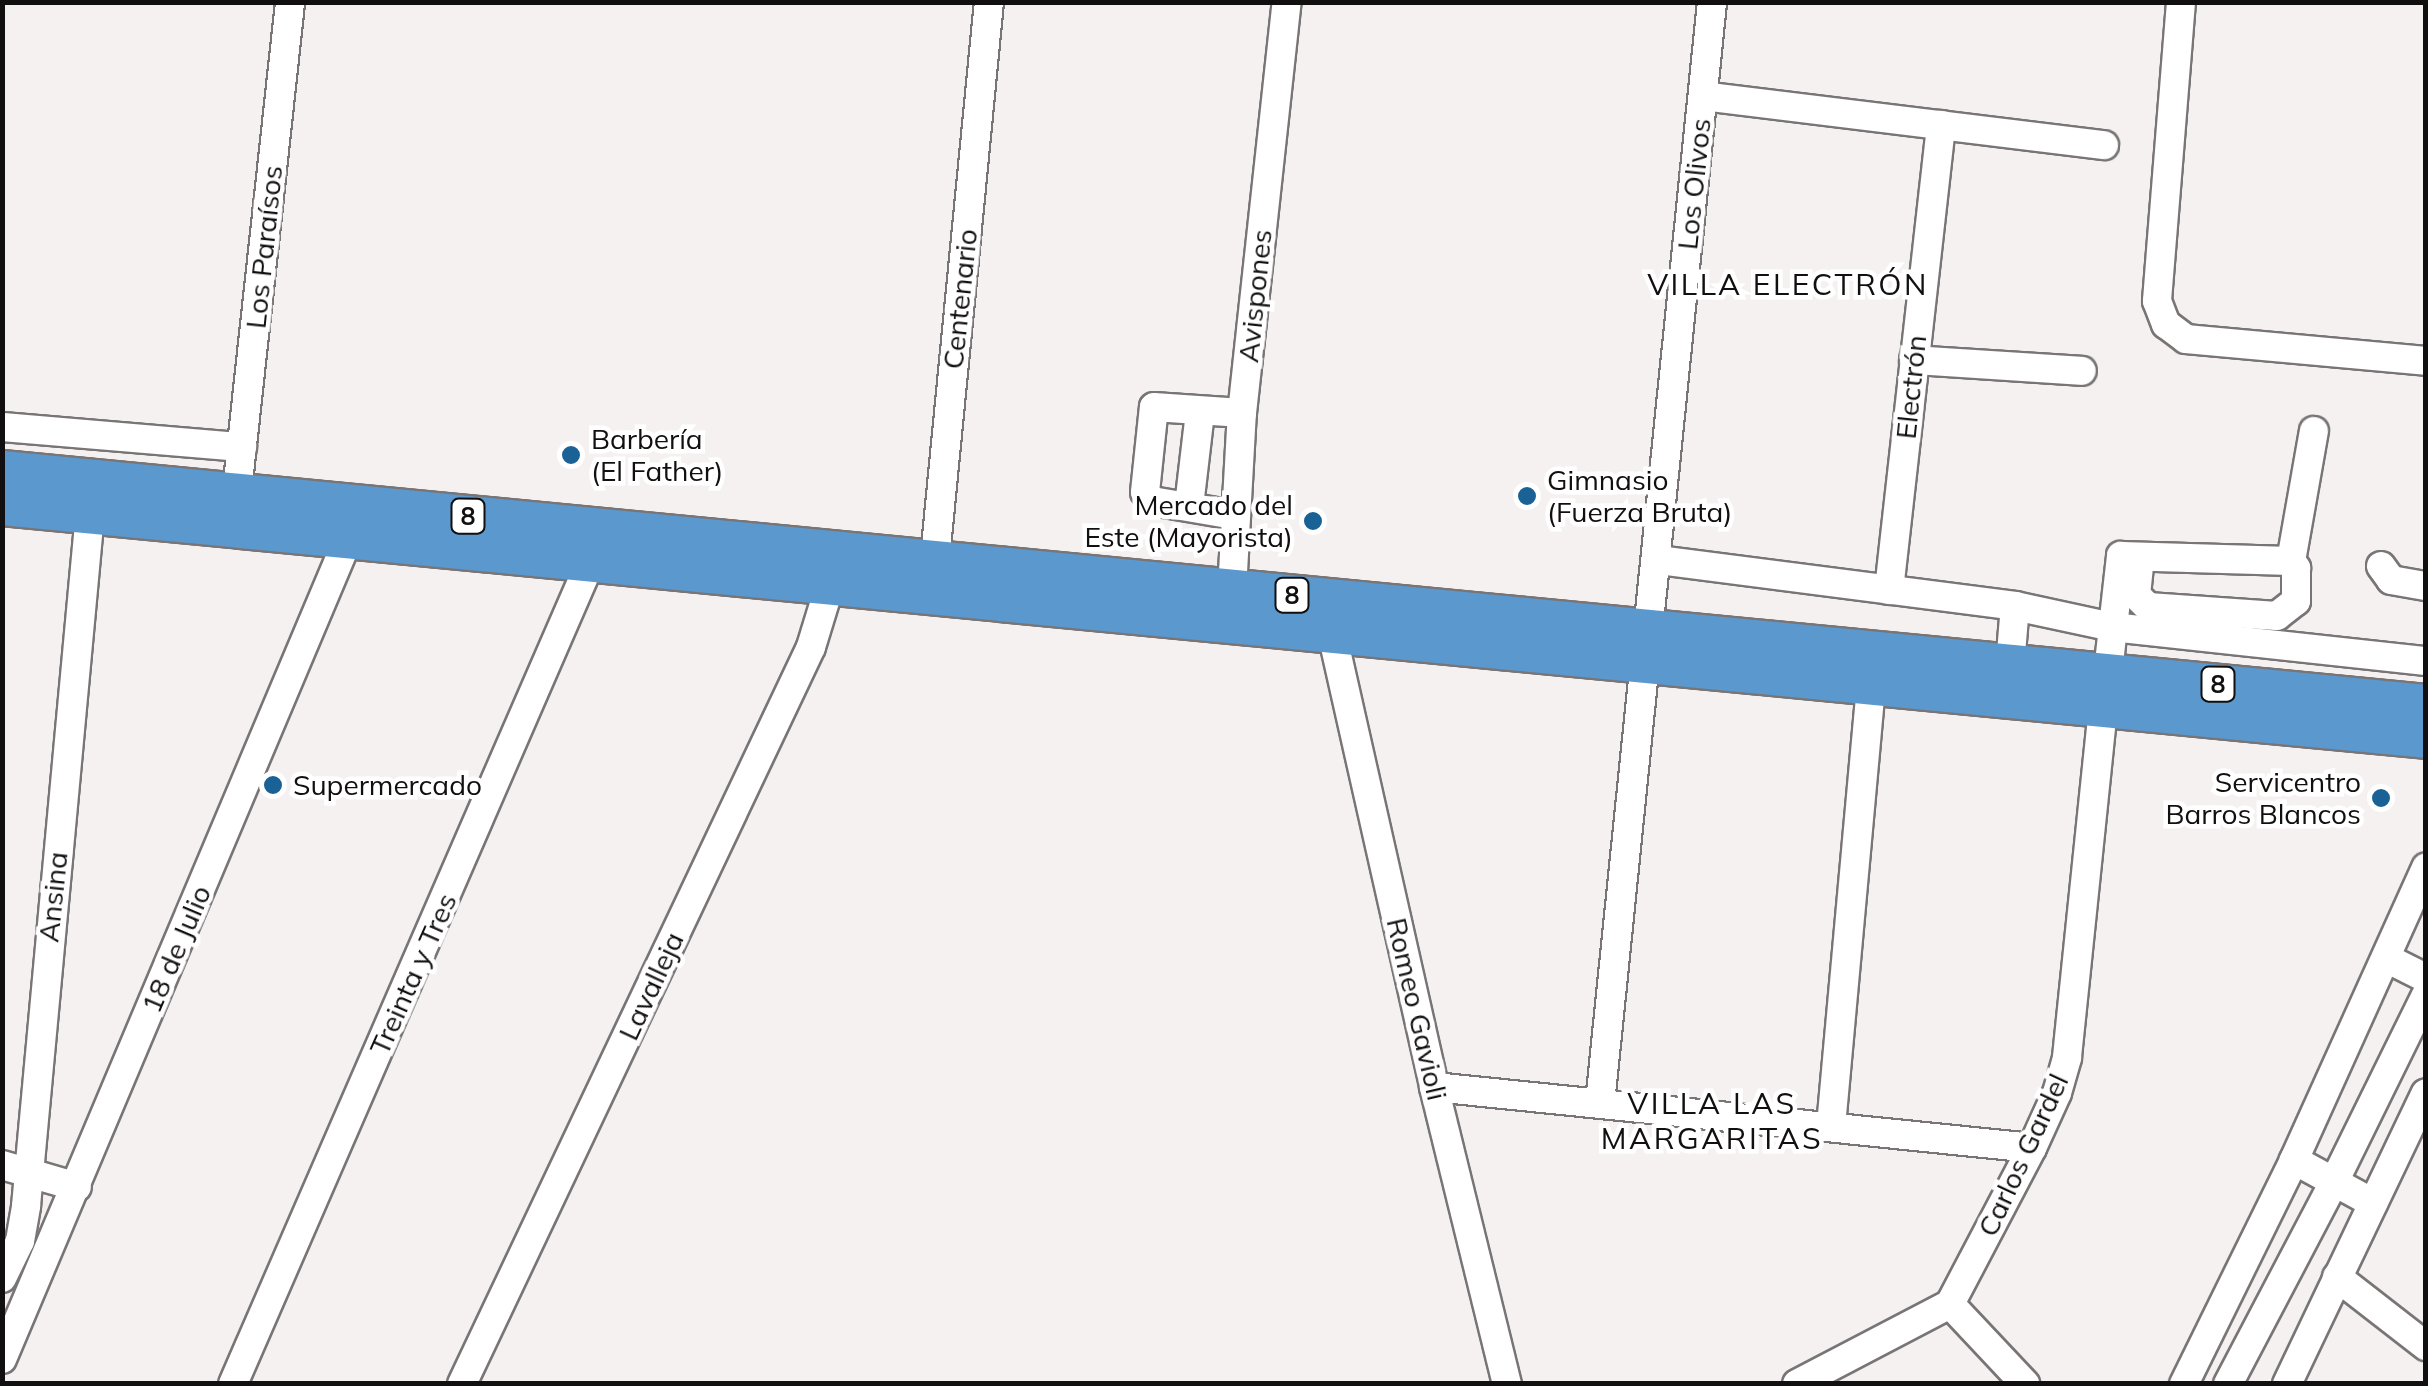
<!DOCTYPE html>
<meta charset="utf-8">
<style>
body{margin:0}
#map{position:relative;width:2428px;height:1386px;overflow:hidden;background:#f6f1f1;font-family:Mulish,sans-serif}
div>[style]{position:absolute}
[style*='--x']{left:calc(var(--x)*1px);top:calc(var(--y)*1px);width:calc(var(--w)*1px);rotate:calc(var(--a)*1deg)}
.roads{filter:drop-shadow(2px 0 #797576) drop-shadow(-2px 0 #797576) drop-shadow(0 2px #797576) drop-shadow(0 -2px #797576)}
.minor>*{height:28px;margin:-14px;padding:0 14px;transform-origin:14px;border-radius:14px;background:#fff}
.highway>*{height:40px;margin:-20px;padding:0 20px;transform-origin:20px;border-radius:20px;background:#5b98cd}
.dots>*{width:28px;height:28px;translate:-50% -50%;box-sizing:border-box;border:5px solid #fff;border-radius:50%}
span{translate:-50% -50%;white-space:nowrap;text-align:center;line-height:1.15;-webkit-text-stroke:9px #fff;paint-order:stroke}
.shield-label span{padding:2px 8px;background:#fff;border:2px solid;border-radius:8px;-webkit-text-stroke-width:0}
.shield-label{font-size:25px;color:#110f0f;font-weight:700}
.street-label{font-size:28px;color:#110f0f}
.poi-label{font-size:28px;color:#110f0f}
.left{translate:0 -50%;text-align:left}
.right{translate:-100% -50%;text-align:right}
.neighbourhood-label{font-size:30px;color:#110f0f;letter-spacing:2.5px}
.frame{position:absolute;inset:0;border:5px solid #110f0f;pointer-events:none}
</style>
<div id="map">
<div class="roads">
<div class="minor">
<i style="--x:2181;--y:2;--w:300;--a:94.6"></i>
<i style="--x:2157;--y:301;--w:25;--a:69"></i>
<i style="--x:2166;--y:324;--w:25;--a:37"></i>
<i style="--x:2186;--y:339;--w:241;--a:5.2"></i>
<i style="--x:1703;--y:96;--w:404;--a:7"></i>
<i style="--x:1914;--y:360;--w:168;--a:3.7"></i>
<i style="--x:2;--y:427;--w:241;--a:4.8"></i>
<i style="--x:237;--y:491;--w:492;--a:-83.8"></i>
<i style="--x:1189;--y:506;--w:95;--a:-83.3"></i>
<i style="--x:1234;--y:515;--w:83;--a:-170.3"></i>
<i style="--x:1152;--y:501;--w:11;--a:-128"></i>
<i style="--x:1145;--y:492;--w:85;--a:-84"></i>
<i style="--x:1154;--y:407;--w:88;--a:3.9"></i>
<i style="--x:1658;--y:560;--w:360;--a:7.3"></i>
<i style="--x:2015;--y:606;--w:99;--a:12.2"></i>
<i style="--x:2112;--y:627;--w:316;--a:6.2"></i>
<i style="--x:2291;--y:561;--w:132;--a:-80"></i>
<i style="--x:2381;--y:566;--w:17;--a:54"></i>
<i style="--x:2391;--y:580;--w:36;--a:10"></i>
<i style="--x:933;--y:578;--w:579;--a:-84.45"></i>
<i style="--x:1232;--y:590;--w:177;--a:-86.8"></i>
<i style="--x:1242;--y:413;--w:413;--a:-83.8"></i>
<i style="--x:1889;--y:590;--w:468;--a:-83.6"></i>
<i style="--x:1332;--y:633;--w:465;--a:77.3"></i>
<i style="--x:1434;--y:1087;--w:306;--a:76.2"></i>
<i style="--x:2010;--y:665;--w:59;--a:-85.2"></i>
<i style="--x:2108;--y:672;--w:117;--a:-83.6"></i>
<i style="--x:2121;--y:556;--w:170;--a:1.7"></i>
<i style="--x:2291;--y:561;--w:9;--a:54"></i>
<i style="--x:2296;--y:568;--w:33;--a:90"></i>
<i style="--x:2296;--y:601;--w:24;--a:142"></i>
<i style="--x:2277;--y:616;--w:129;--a:-176"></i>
<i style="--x:2148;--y:607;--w:17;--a:-135"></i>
<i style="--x:2136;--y:595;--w:38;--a:-84"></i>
<i style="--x:2386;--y:958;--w:45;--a:26.6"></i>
<i style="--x:1434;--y:1087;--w:601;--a:5.82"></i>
<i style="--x:1600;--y:1103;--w:1107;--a:-84.19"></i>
<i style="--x:1831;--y:1126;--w:441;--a:-84.8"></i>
<i style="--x:2294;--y:1160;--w:90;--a:28.6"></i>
<i style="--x:2;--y:1165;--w:78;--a:16.3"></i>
<i style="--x:2337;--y:1277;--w:113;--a:37.8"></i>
<i style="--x:2;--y:1278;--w:41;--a:-64.1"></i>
<i style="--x:20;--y:1241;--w:36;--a:-80"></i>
<i style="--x:26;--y:1206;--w:696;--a:-84.72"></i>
<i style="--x:1950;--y:1304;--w:110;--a:46.8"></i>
<i style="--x:2;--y:1359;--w:890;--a:-67.12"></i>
<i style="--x:233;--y:1384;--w:895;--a:-66.5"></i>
<i style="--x:462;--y:1384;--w:815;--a:-64.66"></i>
<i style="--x:811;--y:647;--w:65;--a:-73"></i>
<i style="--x:1797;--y:1384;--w:173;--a:-27.6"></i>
<i style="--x:1950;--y:1304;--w:176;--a:-62.3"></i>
<i style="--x:2032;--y:1148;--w:60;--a:-65.6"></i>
<i style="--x:2057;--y:1093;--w:37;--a:-74"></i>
<i style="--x:2067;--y:1057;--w:351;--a:-84.1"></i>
<i style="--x:2184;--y:1384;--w:250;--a:-63.8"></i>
<i style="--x:2294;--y:1160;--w:321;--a:-65.7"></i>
<i style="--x:2228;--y:1384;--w:228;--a:-62.3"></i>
<i style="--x:2334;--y:1182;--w:208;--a:-63.8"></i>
<i style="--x:2287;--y:1384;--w:322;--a:-64.5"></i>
</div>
<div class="highway">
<i style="--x:2;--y:471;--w:2435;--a:5.51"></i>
<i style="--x:2;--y:505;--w:2435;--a:5.49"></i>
</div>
</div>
<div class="dots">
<i style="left:571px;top:455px;background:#1a6195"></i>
<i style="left:1527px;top:496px;background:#1a6195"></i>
<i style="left:1313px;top:521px;background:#1a6195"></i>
<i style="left:273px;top:785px;background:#1a6195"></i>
<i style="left:2381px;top:798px;background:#1a6195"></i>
</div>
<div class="shield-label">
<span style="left:468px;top:516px">8</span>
<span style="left:1292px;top:595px">8</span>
<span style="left:2218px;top:684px">8</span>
</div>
<div class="street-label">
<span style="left:1694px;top:184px;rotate:-84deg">Los Olivos</span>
<span style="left:264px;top:247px;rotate:-84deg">Los Paraísos</span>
<span style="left:1255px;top:296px;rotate:-84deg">Avispones</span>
<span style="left:960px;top:299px;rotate:-84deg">Centenario</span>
<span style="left:1911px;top:387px;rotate:-84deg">Electrón</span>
<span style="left:53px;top:897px;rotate:-84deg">Ansina</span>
<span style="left:176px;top:949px;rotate:-67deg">18 de Julio</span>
<span style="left:413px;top:974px;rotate:-66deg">Treinta y Tres</span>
<span style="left:651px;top:986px;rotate:-65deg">Lavalleja</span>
<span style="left:1417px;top:1009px;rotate:77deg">Romeo Gavioli</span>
<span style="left:2023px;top:1155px;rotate:-65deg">Carlos Gardel</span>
</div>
<div class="poi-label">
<span class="left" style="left:591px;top:455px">Barbería<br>(El Father)</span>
<span class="left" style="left:1547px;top:496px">Gimnasio<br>(Fuerza Bruta)</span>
<span class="right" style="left:1293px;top:521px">Mercado del<br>Este (Mayorista)</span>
<span class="right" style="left:2361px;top:798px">Servicentro<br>Barros Blancos</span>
<span class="left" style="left:293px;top:785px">Supermercado</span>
</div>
<div class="neighbourhood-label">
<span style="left:1788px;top:284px">VILLA ELECTRÓN</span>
<span style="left:1712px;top:1120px">VILLA LAS<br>MARGARITAS</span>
</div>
<div class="frame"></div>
</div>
